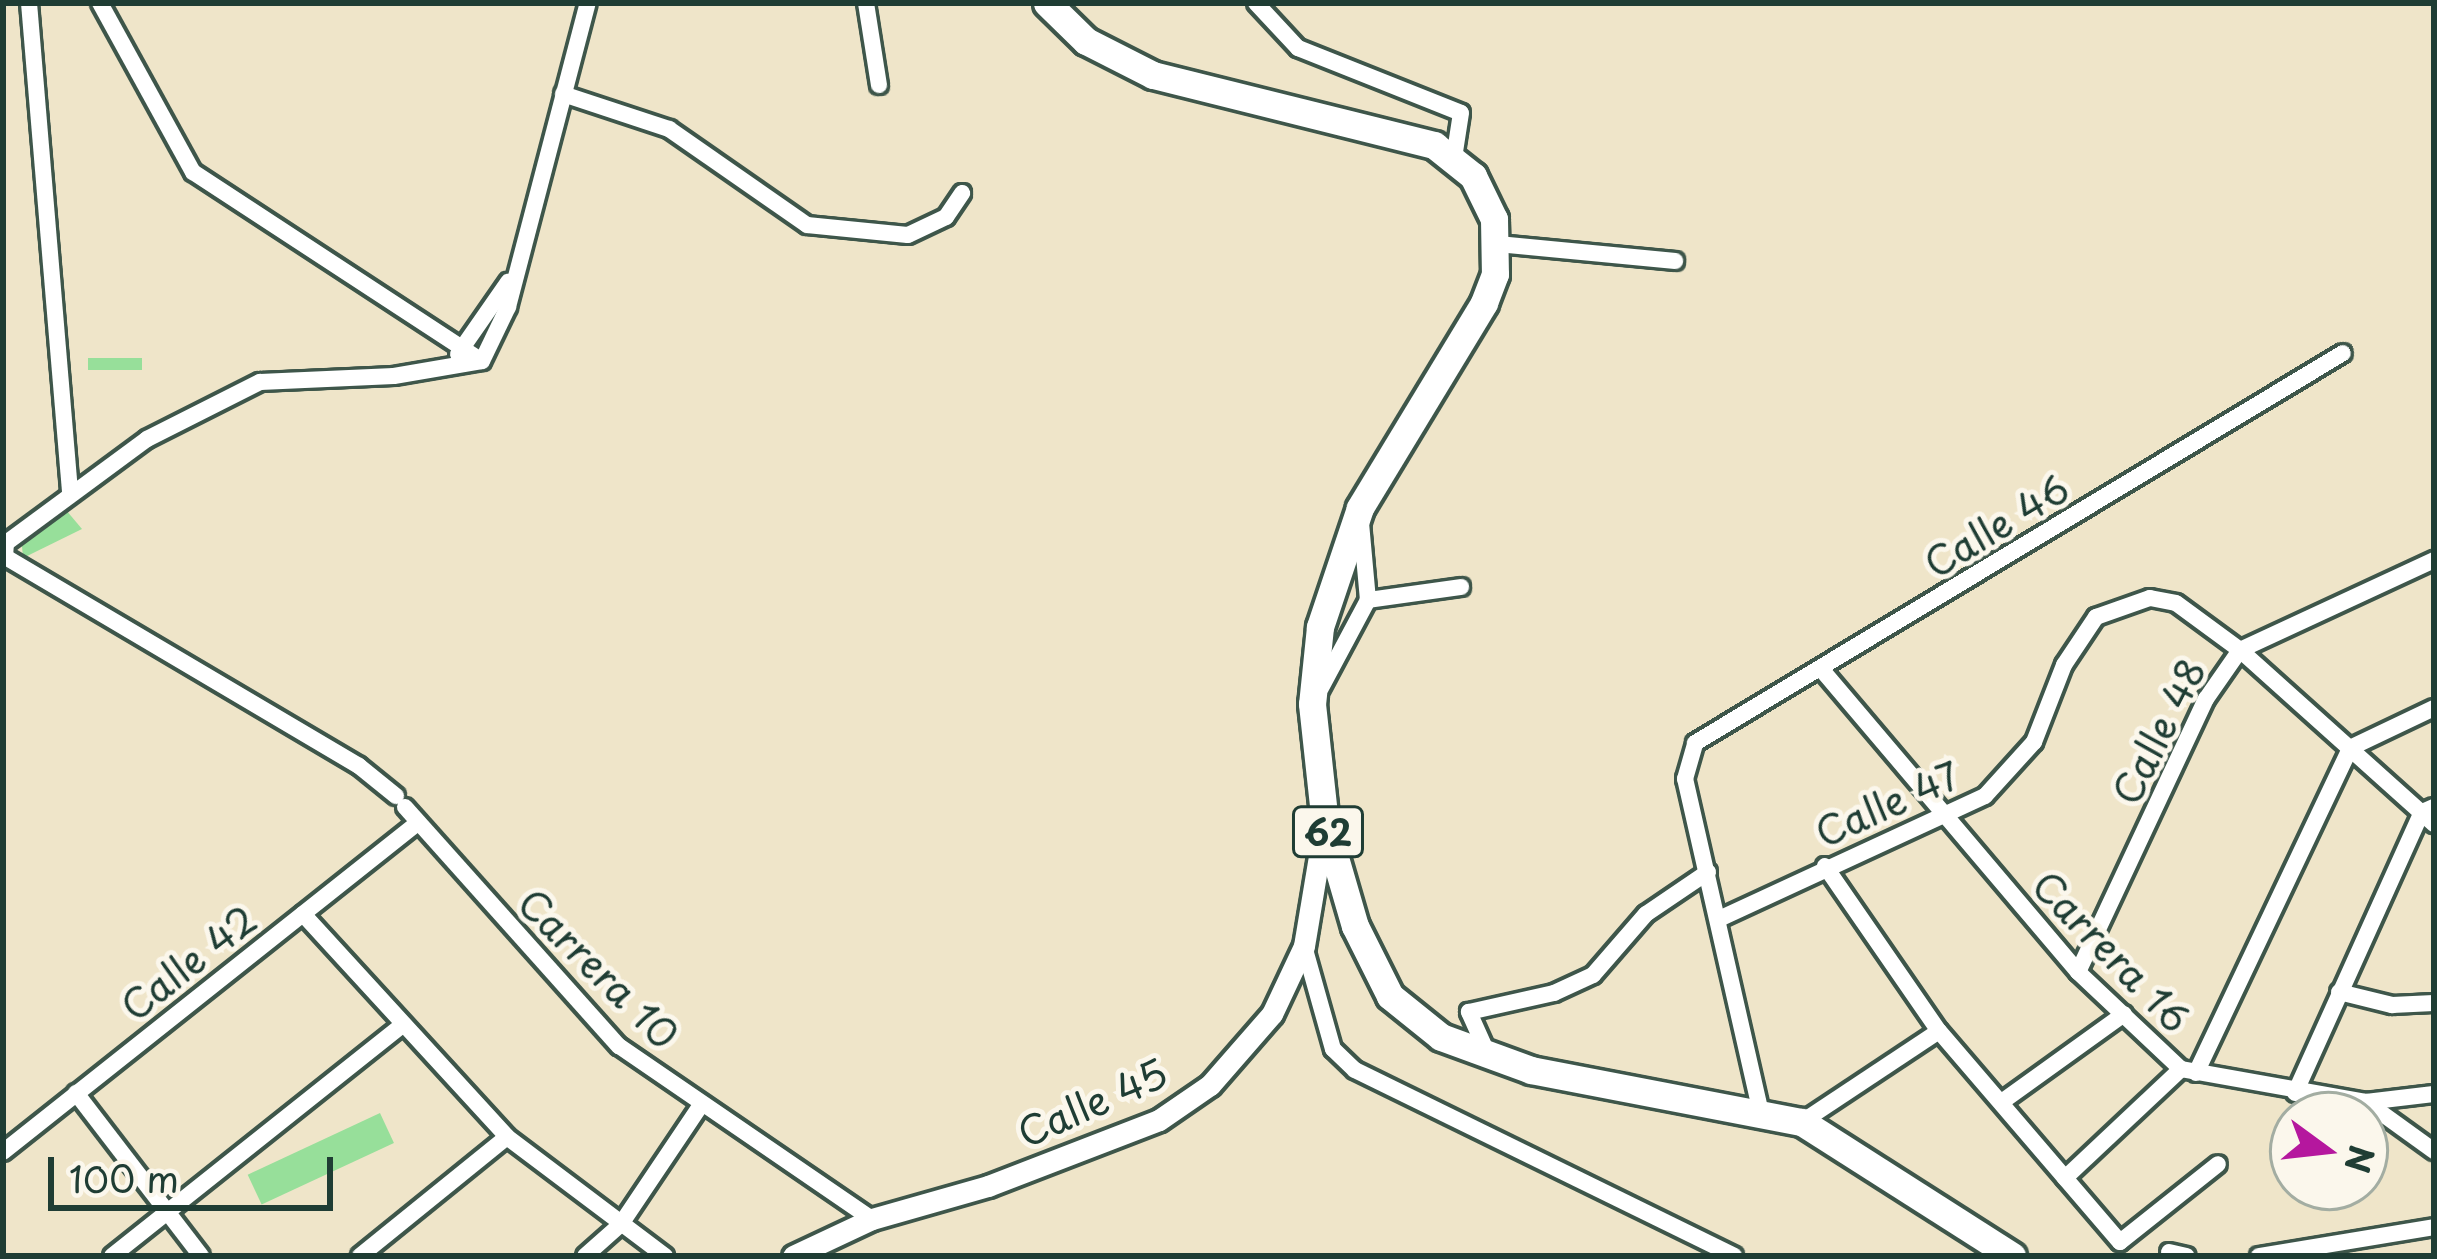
<!DOCTYPE html>
<style>
body{margin:0}
#map{position:relative;width:2437px;height:1259px;overflow:hidden;background:#efe5c9;font-family:"Playpen Sans",sans-serif}
div>[style]{position:absolute}
[style*='--x']{left:calc(var(--x)*1px);top:calc(var(--y)*1px);width:calc(var(--w)*1px);rotate:calc(var(--a)*1deg)}
.green>*{inset:0;background:#97df9a;transform-origin:0 0}
.roads{filter:drop-shadow(3px 0 #3e564a) drop-shadow(-3px 0 #3e564a) drop-shadow(0 3px #3e564a) drop-shadow(0 -3px #3e564a)}
.minor>*{height:16px;margin:-8px;padding:0 8px;transform-origin:8px;border-radius:8px;background:#fff}
.tertiary>*{height:21px;margin:-10.5px;padding:0 10.5px;transform-origin:10.5px;border-radius:10.5px;background:#fff}
.primary>*{height:27px;margin:-13.5px;padding:0 13.5px;transform-origin:13.5px;border-radius:13.5px;background:#fff}
span{translate:-50% -50%;white-space:nowrap;text-align:center;line-height:1.15;-webkit-text-stroke:10px #fbf7ec;paint-order:stroke}
.shield-label span{padding:3px 9px;background:#fbf7ec;border:3px solid;border-radius:9px;-webkit-text-stroke-width:0}
.shield-label{font-size:36px;color:#1f3d34;font-weight:700}
.street-label{font-size:39px;color:#1f3d34}
.frame{position:absolute;inset:0;border:6px solid #1f3d34;pointer-events:none}
.north{position:absolute;left:2269px;top:1091px;width:120px;height:120px;box-sizing:border-box;background:#fbf7ec;border:3px solid #a3ada2;border-radius:50%;rotate:105deg;font-size:33px;font-weight:700;line-height:48px;text-align:center;color:#1f3d34}
.north::after{content:'';display:block;margin:auto;width:42px;height:54px;background:#b5179e;clip-path:polygon(50% 0,100% 100%,50% 72%,0 100%)}
.scale{position:absolute;left:48px;top:1157px;width:285px;height:54px;box-sizing:border-box;border:6px solid #1f3d34;border-top:0;padding-left:15px;font-size:36px;line-height:42px;white-space:nowrap;color:#1f3d34;-webkit-text-stroke:9px #fbf7ec;paint-order:stroke}
</style>
<div id="map">
<div class="green">
<i style="left:142px;top:358px;width:12px;height:54px;rotate:90deg"></i>
<i style="clip-path:polygon(66px 510px,82px 529px,23px 558px,22px 546px)"></i>
<i style="left:380px;top:1113px;width:33px;height:146px;rotate:65deg"></i>
</div>
<div class="roads">
<div class="minor">
<i style="--x:29;--y:3;--w:490;--a:85.2"></i>
<i style="--x:100;--y:3;--w:193;--a:61.2"></i>
<i style="--x:193;--y:172;--w:345;--a:33.2"></i>
<i style="--x:866;--y:3;--w:83;--a:81"></i>
<i style="--x:1256;--y:3;--w:62;--a:47"></i>
<i style="--x:1298;--y:48;--w:175;--a:21.7"></i>
<i style="--x:1461;--y:113;--w:46;--a:98.8"></i>
<i style="--x:563;--y:94;--w:112;--a:18.3"></i>
<i style="--x:669;--y:129;--w:168;--a:34.8"></i>
<i style="--x:807;--y:225;--w:101;--a:5.7"></i>
<i style="--x:908;--y:235;--w:42;--a:-25.3"></i>
<i style="--x:946;--y:217;--w:29;--a:-56"></i>
<i style="--x:1498;--y:244;--w:178;--a:5.5"></i>
<i style="--x:458;--y:354;--w:88;--a:-55.2"></i>
<i style="--x:1361;--y:523;--w:77;--a:84.8"></i>
<i style="--x:1822;--y:670;--w:396;--a:49.7"></i>
<i style="--x:2078;--y:972;--w:141;--a:43.3"></i>
<i style="--x:2181;--y:1069;--w:188;--a:10.1"></i>
<i style="--x:2366;--y:1102;--w:84;--a:35.8"></i>
<i style="--x:1321;--y:688;--w:100;--a:-61.9"></i>
<i style="--x:1368;--y:600;--w:94;--a:-8"></i>
<i style="--x:396;--y:796;--w:48;--a:-141"></i>
<i style="--x:359;--y:766;--w:411;--a:-149.4"></i>
<i style="--x:5;--y:557;--w:14;--a:-86"></i>
<i style="--x:6;--y:543;--w:175;--a:-36.4"></i>
<i style="--x:147;--y:439;--w:127;--a:-26.8"></i>
<i style="--x:260;--y:382;--w:134;--a:-2.6"></i>
<i style="--x:394;--y:376;--w:89;--a:-9.7"></i>
<i style="--x:482;--y:361;--w:60;--a:-64.3"></i>
<i style="--x:508;--y:307;--w:314;--a:-75.3"></i>
<i style="--x:405;--y:807;--w:321;--a:48.2"></i>
<i style="--x:619;--y:1046;--w:306;--a:34.4"></i>
<i style="--x:1825;--y:866;--w:201;--a:55.4"></i>
<i style="--x:1939;--y:1031;--w:278;--a:49.4"></i>
<i style="--x:2120;--y:1242;--w:125;--a:-38.5"></i>
<i style="--x:303;--y:914;--w:302;--a:47.5"></i>
<i style="--x:507;--y:1137;--w:198;--a:37"></i>
<i style="--x:1719;--y:919;--w:293;--a:-24.8"></i>
<i style="--x:1985;--y:796;--w:73;--a:-47.8"></i>
<i style="--x:2034;--y:742;--w:83;--a:-68.7"></i>
<i style="--x:2064;--y:665;--w:58;--a:-56.3"></i>
<i style="--x:2096;--y:617;--w:57;--a:-19.4"></i>
<i style="--x:2150;--y:598;--w:26;--a:11"></i>
<i style="--x:2176;--y:603;--w:79;--a:36.3"></i>
<i style="--x:2240;--y:650;--w:261;--a:41.9"></i>
<i style="--x:1304;--y:946;--w:107;--a:74.3"></i>
<i style="--x:1333;--y:1049;--w:30;--a:44"></i>
<i style="--x:1355;--y:1070;--w:422;--a:26.1"></i>
<i style="--x:2078;--y:972;--w:302;--a:-64.9"></i>
<i style="--x:2206;--y:699;--w:60;--a:-55.2"></i>
<i style="--x:2240;--y:650;--w:214;--a:-24.9"></i>
<i style="--x:2339;--y:992;--w:55;--a:13.8"></i>
<i style="--x:2392;--y:1005;--w:42;--a:-2.7"></i>
<i style="--x:1486;--y:1050;--w:42;--a:-114.1"></i>
<i style="--x:1469;--y:1012;--w:87;--a:-12.6"></i>
<i style="--x:1554;--y:993;--w:43;--a:-24.8"></i>
<i style="--x:1593;--y:975;--w:81;--a:-49"></i>
<i style="--x:1646;--y:914;--w:75;--a:-34.1"></i>
<i style="--x:2196;--y:1073;--w:360;--a:-64.6"></i>
<i style="--x:2350;--y:748;--w:93;--a:-25.5"></i>
<i style="--x:76;--y:1093;--w:205;--a:52.5"></i>
<i style="--x:2295;--y:1093;--w:308;--a:-65.7"></i>
<i style="--x:2422;--y:812;--w:13;--a:-23"></i>
<i style="--x:2003;--y:1101;--w:149;--a:-35.7"></i>
<i style="--x:2366;--y:1102;--w:68;--a:-6.7"></i>
<i style="--x:1761;--y:1113;--w:343;--a:-102.8"></i>
<i style="--x:1685;--y:779;--w:37;--a:-74"></i>
<i style="--x:1695;--y:743;--w:756;--a:-31.04"></i>
<i style="--x:1802;--y:1122;--w:164;--a:-33.6"></i>
<i style="--x:3;--y:1152;--w:526;--a:-38.44"></i>
<i style="--x:2065;--y:1178;--w:159;--a:-43.2"></i>
<i style="--x:2169;--y:1252;--w:18;--a:13"></i>
<i style="--x:112;--y:1256;--w:369;--a:-38.5"></i>
<i style="--x:360;--y:1256;--w:189;--a:-39"></i>
<i style="--x:585;--y:1256;--w:48;--a:-41.6"></i>
<i style="--x:621;--y:1224;--w:143;--a:-56.1"></i>
<i style="--x:2259;--y:1256;--w:177;--a:-9.4"></i>
</div>
<div class="tertiary">
<i style="--x:793;--y:1256;--w:87;--a:-25.1"></i>
<i style="--x:872;--y:1219;--w:121;--a:-15.9"></i>
<i style="--x:988;--y:1186;--w:183;--a:-21.1"></i>
<i style="--x:1159;--y:1120;--w:62;--a:-34.5"></i>
<i style="--x:1210;--y:1085;--w:94;--a:-48.9"></i>
<i style="--x:1272;--y:1014;--w:75;--a:-64.8"></i>
<i style="--x:1304;--y:946;--w:121;--a:-80.5"></i>
</div>
<div class="primary">
<i style="--x:1047;--y:3;--w:54;--a:44.3"></i>
<i style="--x:1086;--y:41;--w:75;--a:26.9"></i>
<i style="--x:1153;--y:75;--w:290;--a:14"></i>
<i style="--x:1434;--y:145;--w:50;--a:38.5"></i>
<i style="--x:1473;--y:176;--w:48;--a:64"></i>
<i style="--x:1494;--y:219;--w:55;--a:89"></i>
<i style="--x:1495;--y:274;--w:31;--a:111"></i>
<i style="--x:1484;--y:303;--w:240;--a:121.2"></i>
<i style="--x:1360;--y:508;--w:126;--a:108.6"></i>
<i style="--x:1320;--y:627;--w:77;--a:95.9"></i>
<i style="--x:1312;--y:704;--w:120;--a:83.8"></i>
<i style="--x:1325;--y:823;--w:107;--a:73.8"></i>
<i style="--x:1355;--y:926;--w:78;--a:63.4"></i>
<i style="--x:1390;--y:996;--w:65;--a:38.8"></i>
<i style="--x:1441;--y:1037;--w:96;--a:20.1"></i>
<i style="--x:1531;--y:1070;--w:276;--a:10.9"></i>
<i style="--x:1802;--y:1122;--w:249;--a:32.5"></i>
</div>
</div>
<div class="shield-label">
<span style="left:1328px;top:832px">62</span>
</div>
<div class="street-label">
<span style="left:1996px;top:525px;rotate:-31deg">Calle 46</span>
<span style="left:2158px;top:731px;rotate:-63deg">Calle 48</span>
<span style="left:1887px;top:803px;rotate:-24deg">Calle 47</span>
<span style="left:2112px;top:951px;rotate:46deg">Carrera 16</span>
<span style="left:188px;top:962px;rotate:-38deg">Calle 42</span>
<span style="left:599px;top:968px;rotate:45deg">Carrera 10</span>
<span style="left:1092px;top:1102px;rotate:-24deg">Calle 45</span>
</div>
<div class="frame"></div>
<div class="north">N</div>
<div class="scale">100 m</div>
</div>
